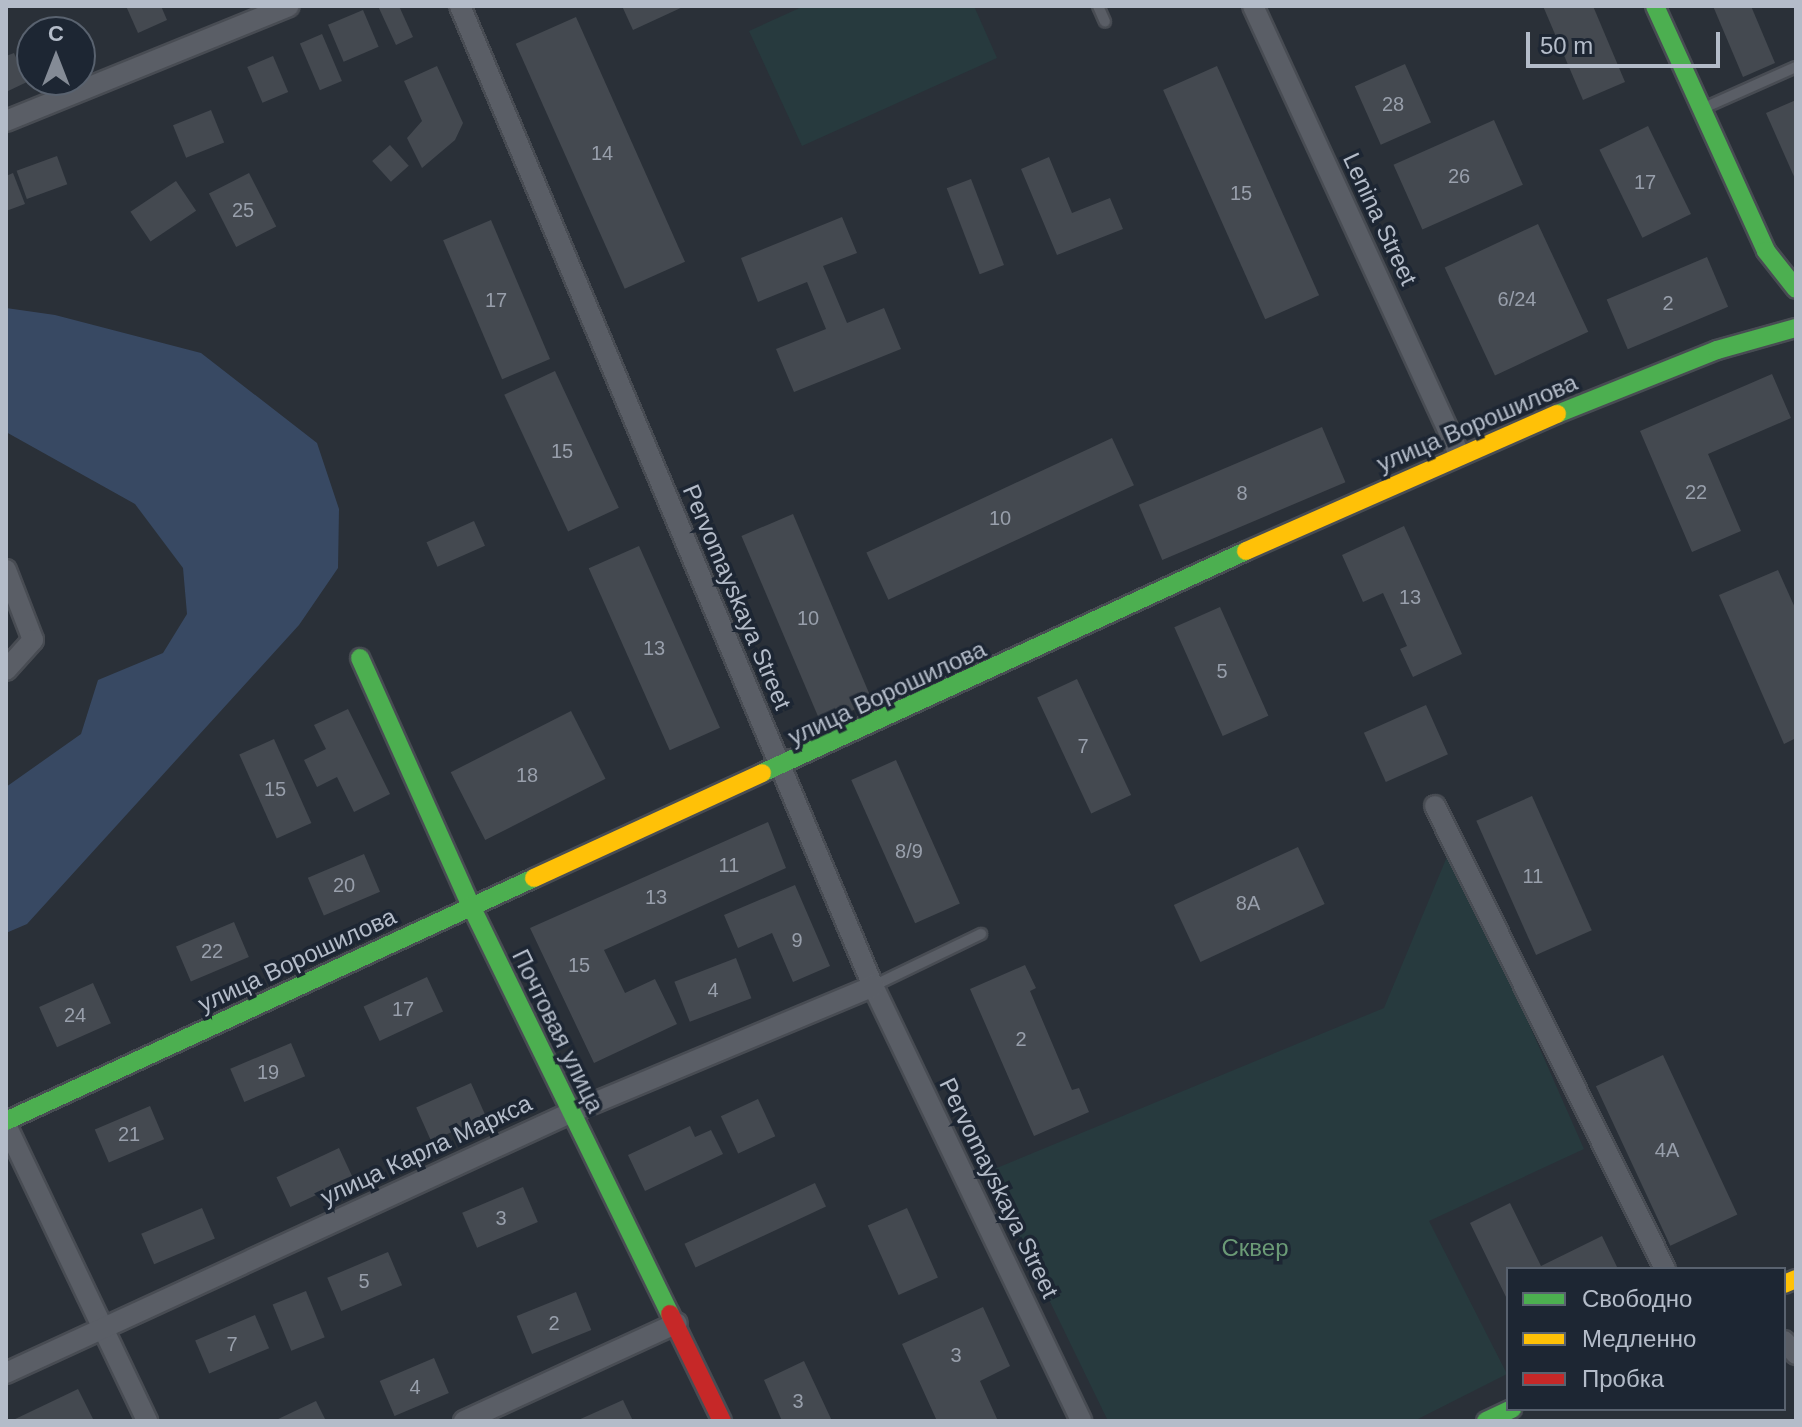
<!DOCTYPE html>
<meta charset="utf-8">
<style>
body{margin:0}
#map{position:relative;width:1802px;height:1427px;overflow:hidden;background:#2a3038;font-family:Helvetica,sans-serif}
div>[style]{position:absolute}
[style*='--x']{left:calc(var(--x)*1px);top:calc(var(--y)*1px);width:calc(var(--w)*1px);rotate:calc(var(--a)*1deg)}
.green>*{inset:0;background:#273a3e}
.water>*{inset:0;background:#384963}
.building>*{inset:0;background:#444950;transform-origin:0 0}
.roads{filter:drop-shadow(2px 0 #484c53) drop-shadow(-2px 0 #484c53) drop-shadow(0 2px #484c53) drop-shadow(0 -2px #484c53)}
.lane>*{height:10px;margin:-5px;padding:0 5px;transform-origin:5px;border-radius:5px;background:#5a5e66}
.street>*{height:20px;margin:-10px;padding:0 10px;transform-origin:10px;border-radius:10px;background:#5a5e66}
.fast>*{height:18px;margin:-9px;padding:0 9px;transform-origin:9px;border-radius:9px;background:#4caf50}
.slow>*{height:18px;margin:-9px;padding:0 9px;transform-origin:9px;border-radius:9px;background:#ffc107}
.jam>*{height:18px;margin:-9px;padding:0 9px;transform-origin:9px;border-radius:9px;background:#c62828}
span{translate:-50% -50%;white-space:nowrap;text-align:center;line-height:1.15;-webkit-text-stroke:7px #1d2633;paint-order:stroke}
.number-label{font-size:20px;color:#989fab}
.number-label span{-webkit-text-stroke-width:0}
.street-label{font-size:24px;color:#b4bcc9}
.park-label{font-size:24px;color:#6b9a76}
.frame{position:absolute;inset:0;border:8px solid #b4bcc9;pointer-events:none}
.legend{position:absolute;left:1506px;top:1267px;width:280px;height:144px;box-sizing:border-box;background:#1d2633;border:2px solid #59626f;margin:0;padding:10px 14px;list-style:none;font-size:24px;color:#b4bcc9}
.legend li{display:flex;align-items:center;gap:16px;height:40px}
.legend b{width:40px;border:2px solid #59626f}
.north{position:absolute;left:16px;top:16px;width:80px;height:80px;box-sizing:border-box;background:#1d2633;border:2px solid #59626f;border-radius:50%;rotate:0deg;font-size:22px;font-weight:700;line-height:32px;text-align:center;color:#b4bcc9}
.north::after{content:'';display:block;margin:auto;width:28px;height:36px;background:#848b96;clip-path:polygon(50% 0,100% 100%,50% 72%,0 100%)}
.scale{position:absolute;left:1526px;top:32px;width:194px;height:36px;box-sizing:border-box;border:4px solid #b4bcc9;border-top:0;padding-left:10px;font-size:24px;line-height:28px;white-space:nowrap;color:#b4bcc9;-webkit-text-stroke:6px #1d2633;paint-order:stroke}
</style>
<div id="map">
<div class="green">
<i style="clip-path:polygon(804px 6px,974px 6px,997px 58px,802px 146px,749px 31px)"></i>
<i style="clip-path:polygon(1451px 847px,1584px 1149px,1429px 1221px,1507px 1374px,1414px 1421px,1108px 1421px,987px 1172px,1384px 1008px)"></i>
</div>
<div class="water">
<i style="clip-path:polygon(6px 308px,55px 315px,201px 353px,317px 443px,339px 509px,338px 568px,299px 625px,27px 924px,6px 933px,6px 787px,81px 734px,98px 680px,163px 653px,187px 614px,183px 568px,135px 504px,6px 432px)"></i>
</div>
<div class="building">
<i style="clip-path:polygon(126px 6px,161px 6px,167px 20px,138px 33px)"></i>
<i style="clip-path:polygon(378px 6px,399px 6px,413px 37px,396px 45px)"></i>
<i style="clip-path:polygon(622px 6px,685px 6px,633px 30px)"></i>
<i style="clip-path:polygon(1543px 6px,1593px 6px,1625px 82px,1583px 100px)"></i>
<i style="clip-path:polygon(1713px 6px,1751px 6px,1775px 63px,1743px 77px)"></i>
<i style="left:363px;top:10px;width:40px;height:38px;rotate:67deg"></i>
<i style="left:576px;top:17px;width:268px;height:66px;rotate:66deg"></i>
<i style="clip-path:polygon(76px 21px,91px 49px,80px 55px,80px 32px,55px 32px)"></i>
<i style="left:322px;top:34px;width:51px;height:24px;rotate:67deg"></i>
<i style="clip-path:polygon(14px 53px,27px 82px,6px 92px,6px 56px)"></i>
<i style="left:273px;top:56px;width:39px;height:28px;rotate:67deg"></i>
<i style="left:1405px;top:64px;width:64px;height:55px;rotate:66deg"></i>
<i style="clip-path:polygon(437px 66px,463px 123px,455px 140px,422px 168px,407px 138px,422px 121px,404px 81px)"></i>
<i style="left:1217px;top:66px;width:251px;height:59px;rotate:66deg"></i>
<i style="clip-path:polygon(1796px 100px,1796px 181px,1766px 113px)"></i>
<i style="left:211px;top:110px;width:35px;height:41px;rotate:68deg"></i>
<i style="left:1494px;top:120px;width:71px;height:110px;rotate:66deg"></i>
<i style="left:1648px;top:126px;width:98px;height:54px;rotate:64deg"></i>
<i style="left:390px;top:145px;width:28px;height:24px;rotate:48deg"></i>
<i style="left:57px;top:156px;width:30px;height:43px;rotate:70deg"></i>
<i style="clip-path:polygon(1049px 157px,1072px 213px,1110px 198px,1123px 229px,1057px 255px,1021px 169px)"></i>
<i style="clip-path:polygon(13px 173px,25px 204px,6px 211px,6px 176px)"></i>
<i style="left:249px;top:173px;width:60px;height:45px;rotate:63deg"></i>
<i style="left:971px;top:179px;width:92px;height:26px;rotate:69deg"></i>
<i style="left:176px;top:181px;width:36px;height:55px;rotate:56deg"></i>
<i style="clip-path:polygon(842px 217px,857px 253px,823px 266px,847px 323px,884px 308px,901px 349px,794px 392px,776px 349px,826px 329px,807px 282px,758px 302px,741px 258px)"></i>
<i style="left:491px;top:220px;width:151px;height:52px;rotate:67deg"></i>
<i style="left:1538px;top:224px;width:119px;height:103px;rotate:65deg"></i>
<i style="left:1707px;top:257px;width:54px;height:109px;rotate:67deg"></i>
<i style="left:555px;top:371px;width:151px;height:56px;rotate:65deg"></i>
<i style="clip-path:polygon(1772px 374px,1791px 418px,1708px 454px,1741px 531px,1692px 552px,1640px 431px)"></i>
<i style="left:1322px;top:427px;width:60px;height:199px;rotate:67deg"></i>
<i style="left:1112px;top:438px;width:52px;height:271px;rotate:65deg"></i>
<i style="left:793px;top:514px;width:204px;height:56px;rotate:67deg"></i>
<i style="left:474px;top:521px;width:27px;height:52px;rotate:66deg"></i>
<i style="clip-path:polygon(1404px 526px,1462px 654px,1413px 677px,1400px 649px,1407px 646px,1383px 593px,1363px 602px,1342px 555px)"></i>
<i style="left:639px;top:546px;width:199px;height:55px;rotate:66deg"></i>
<i style="clip-path:polygon(1778px 570px,1796px 610px,1796px 738px,1784px 744px,1719px 595px)"></i>
<i style="left:1220px;top:607px;width:119px;height:50px;rotate:66deg"></i>
<i style="left:1077px;top:679px;width:128px;height:44px;rotate:65deg"></i>
<i style="left:1426px;top:705px;width:54px;height:68px;rotate:66deg"></i>
<i style="clip-path:polygon(348px 709px,390px 794px,354px 812px,337px 777px,317px 787px,304px 760px,326px 749px,314px 725px)"></i>
<i style="left:571px;top:711px;width:76px;height:135px;rotate:63deg"></i>
<i style="left:274px;top:739px;width:92px;height:38px;rotate:66deg"></i>
<i style="left:896px;top:760px;width:157px;height:49px;rotate:66deg"></i>
<i style="left:1532px;top:796px;width:147px;height:61px;rotate:66deg"></i>
<i style="clip-path:polygon(768px 822px,786px 868px,604px 950px,625px 993px,655px 979px,677px 1024px,594px 1063px,530px 928px)"></i>
<i style="left:1298px;top:847px;width:63px;height:137px;rotate:65deg"></i>
<i style="left:364px;top:854px;width:41px;height:61px;rotate:67deg"></i>
<i style="clip-path:polygon(795px 885px,830px 966px,793px 982px,772px 933px,738px 948px,724px 915px)"></i>
<i style="left:234px;top:922px;width:38px;height:63px;rotate:67deg"></i>
<i style="left:736px;top:958px;width:43px;height:66px;rotate:69deg"></i>
<i style="clip-path:polygon(1025px 965px,1036px 988px,1030px 991px,1072px 1090px,1079px 1088px,1089px 1112px,1034px 1136px,970px 989px)"></i>
<i style="left:427px;top:977px;width:38px;height:70px;rotate:65deg"></i>
<i style="left:93px;top:983px;width:44px;height:59px;rotate:66deg"></i>
<i style="left:291px;top:1043px;width:36px;height:66px;rotate:67deg"></i>
<i style="left:1663px;top:1055px;width:176px;height:74px;rotate:65deg"></i>
<i style="left:471px;top:1083px;width:37px;height:60px;rotate:66deg"></i>
<i style="left:758px;top:1099px;width:41px;height:41px;rotate:65deg"></i>
<i style="left:150px;top:1106px;width:36px;height:60px;rotate:67deg"></i>
<i style="clip-path:polygon(690px 1126px,695px 1137px,711px 1130px,723px 1154px,645px 1191px,628px 1155px)"></i>
<i style="left:339px;top:1148px;width:33px;height:69px;rotate:65deg"></i>
<i style="left:815px;top:1183px;width:26px;height:144px;rotate:65deg"></i>
<i style="left:523px;top:1187px;width:38px;height:66px;rotate:67deg"></i>
<i style="clip-path:polygon(1510px 1203px,1541px 1266px,1602px 1236px,1618px 1269px,1508px 1269px,1508px 1301px,1470px 1223px)"></i>
<i style="left:202px;top:1208px;width:33px;height:66px;rotate:67deg"></i>
<i style="left:907px;top:1208px;width:76px;height:43px;rotate:66deg"></i>
<i style="left:388px;top:1252px;width:36px;height:66px;rotate:67deg"></i>
<i style="left:306px;top:1291px;width:50px;height:36px;rotate:68deg"></i>
<i style="left:576px;top:1292px;width:41px;height:64px;rotate:68deg"></i>
<i style="clip-path:polygon(983px 1307px,1010px 1366px,980px 1381px,998px 1421px,937px 1421px,902px 1344px)"></i>
<i style="left:255px;top:1315px;width:36px;height:65px;rotate:67deg"></i>
<i style="left:434px;top:1358px;width:38px;height:59px;rotate:67deg"></i>
<i style="clip-path:polygon(804px 1361px,832px 1421px,782px 1421px,764px 1380px)"></i>
<i style="clip-path:polygon(78px 1389px,94px 1421px,11px 1421px)"></i>
<i style="clip-path:polygon(623px 1400px,633px 1421px,576px 1421px)"></i>
<i style="clip-path:polygon(316px 1401px,326px 1421px,274px 1421px)"></i>
</div>
<div class="roads">
<div class="lane">
<i style="--x:1098;--y:6;--w:17;--a:66"></i>
<i style="--x:1706;--y:107;--w:98;--a:-24"></i>
<i style="--x:873;--y:986;--w:120;--a:-25.7"></i>
</div>
<div class="street">
<i style="--x:460;--y:6;--w:1063;--a:67.15"></i>
<i style="--x:873;--y:986;--w:482;--a:64.4"></i>
<i style="--x:1253;--y:6;--w:492;--a:65.3"></i>
<i style="--x:6;--y:121;--w:305;--a:-22.1"></i>
<i style="--x:6;--y:570;--w:75;--a:68.9"></i>
<i style="--x:33;--y:640;--w:40;--a:132"></i>
<i style="--x:1435;--y:806;--w:517;--a:63.58"></i>
<i style="--x:6;--y:1125;--w:328;--a:64.5"></i>
<i style="--x:1784;--y:1341;--w:18;--a:47"></i>
<i style="--x:6;--y:1373;--w:621;--a:-24.75"></i>
<i style="--x:570;--y:1113;--w:329;--a:-22.7"></i>
<i style="--x:464;--y:1421;--w:234;--a:-24.7"></i>
</div>
<div class="fast">
<i style="--x:1655;--y:6;--w:269;--a:65.6"></i>
<i style="--x:1766;--y:251;--w:48;--a:51.7"></i>
<i style="--x:1557;--y:414;--w:172;--a:-21.8"></i>
<i style="--x:1717;--y:350;--w:82;--a:-15.6"></i>
<i style="--x:360;--y:658;--w:272;--a:65.9"></i>
<i style="--x:471;--y:906;--w:454;--a:64"></i>
<i style="--x:762;--y:773;--w:532;--a:-24.64"></i>
<i style="--x:6;--y:1121;--w:581;--a:-24.71"></i>
<i style="--x:1486;--y:1421;--w:29;--a:-25"></i>
</div>
<div class="slow">
<i style="--x:1246;--y:551;--w:340;--a:-23.8"></i>
<i style="--x:534;--y:878;--w:251;--a:-24.7"></i>
<i style="--x:1784;--y:1284;--w:13;--a:-23"></i>
</div>
<div class="jam">
<i style="--x:670;--y:1314;--w:119;--a:64.1"></i>
</div>
</div>
<div class="number-label">
<span style="left:1393px;top:104px">28</span>
<span style="left:602px;top:153px">14</span>
<span style="left:1459px;top:176px">26</span>
<span style="left:1645px;top:182px">17</span>
<span style="left:1241px;top:193px">15</span>
<span style="left:243px;top:210px">25</span>
<span style="left:1517px;top:299px">6/24</span>
<span style="left:496px;top:300px">17</span>
<span style="left:1668px;top:303px">2</span>
<span style="left:562px;top:451px">15</span>
<span style="left:1696px;top:492px">22</span>
<span style="left:1242px;top:493px">8</span>
<span style="left:1000px;top:518px">10</span>
<span style="left:1410px;top:597px">13</span>
<span style="left:808px;top:618px">10</span>
<span style="left:654px;top:648px">13</span>
<span style="left:1222px;top:671px">5</span>
<span style="left:1083px;top:746px">7</span>
<span style="left:527px;top:775px">18</span>
<span style="left:275px;top:789px">15</span>
<span style="left:909px;top:851px">8/9</span>
<span style="left:729px;top:865px">11</span>
<span style="left:1533px;top:876px">11</span>
<span style="left:344px;top:885px">20</span>
<span style="left:656px;top:897px">13</span>
<span style="left:1248px;top:903px">8А</span>
<span style="left:797px;top:940px">9</span>
<span style="left:212px;top:951px">22</span>
<span style="left:579px;top:965px">15</span>
<span style="left:713px;top:990px">4</span>
<span style="left:403px;top:1009px">17</span>
<span style="left:75px;top:1015px">24</span>
<span style="left:1021px;top:1039px">2</span>
<span style="left:268px;top:1072px">19</span>
<span style="left:129px;top:1134px">21</span>
<span style="left:1667px;top:1150px">4А</span>
<span style="left:501px;top:1218px">3</span>
<span style="left:364px;top:1281px">5</span>
<span style="left:554px;top:1323px">2</span>
<span style="left:232px;top:1344px">7</span>
<span style="left:956px;top:1355px">3</span>
<span style="left:415px;top:1387px">4</span>
<span style="left:798px;top:1401px">3</span>
</div>
<div class="street-label">
<span style="left:1380px;top:219px;rotate:65deg">Lenina Street</span>
<span style="left:1477px;top:423px;rotate:-23deg">улица Ворошилова</span>
<span style="left:737px;top:597px;rotate:67deg">Pervomayskaya Street</span>
<span style="left:887px;top:693px;rotate:-25deg">улица Ворошилова</span>
<span style="left:297px;top:960px;rotate:-25deg">улица Ворошилова</span>
<span style="left:558px;top:1031px;rotate:64deg">Почтовая улица</span>
<span style="left:426px;top:1150px;rotate:-25deg">улица Карла Маркса</span>
<span style="left:999px;top:1188px;rotate:64deg">Pervomayskaya Street</span>
</div>
<div class="park-label">
<span style="left:1255px;top:1248px">Сквер</span>
</div>
<div class="frame"></div>
<ul class="legend">
<li><b style="height:10px;background:#4caf50"></b>Свободно</li>
<li><b style="height:10px;background:#ffc107"></b>Медленно</li>
<li><b style="height:10px;background:#c62828"></b>Пробка</li>
</ul>
<div class="north">С</div>
<div class="scale">50 m</div>
</div>
